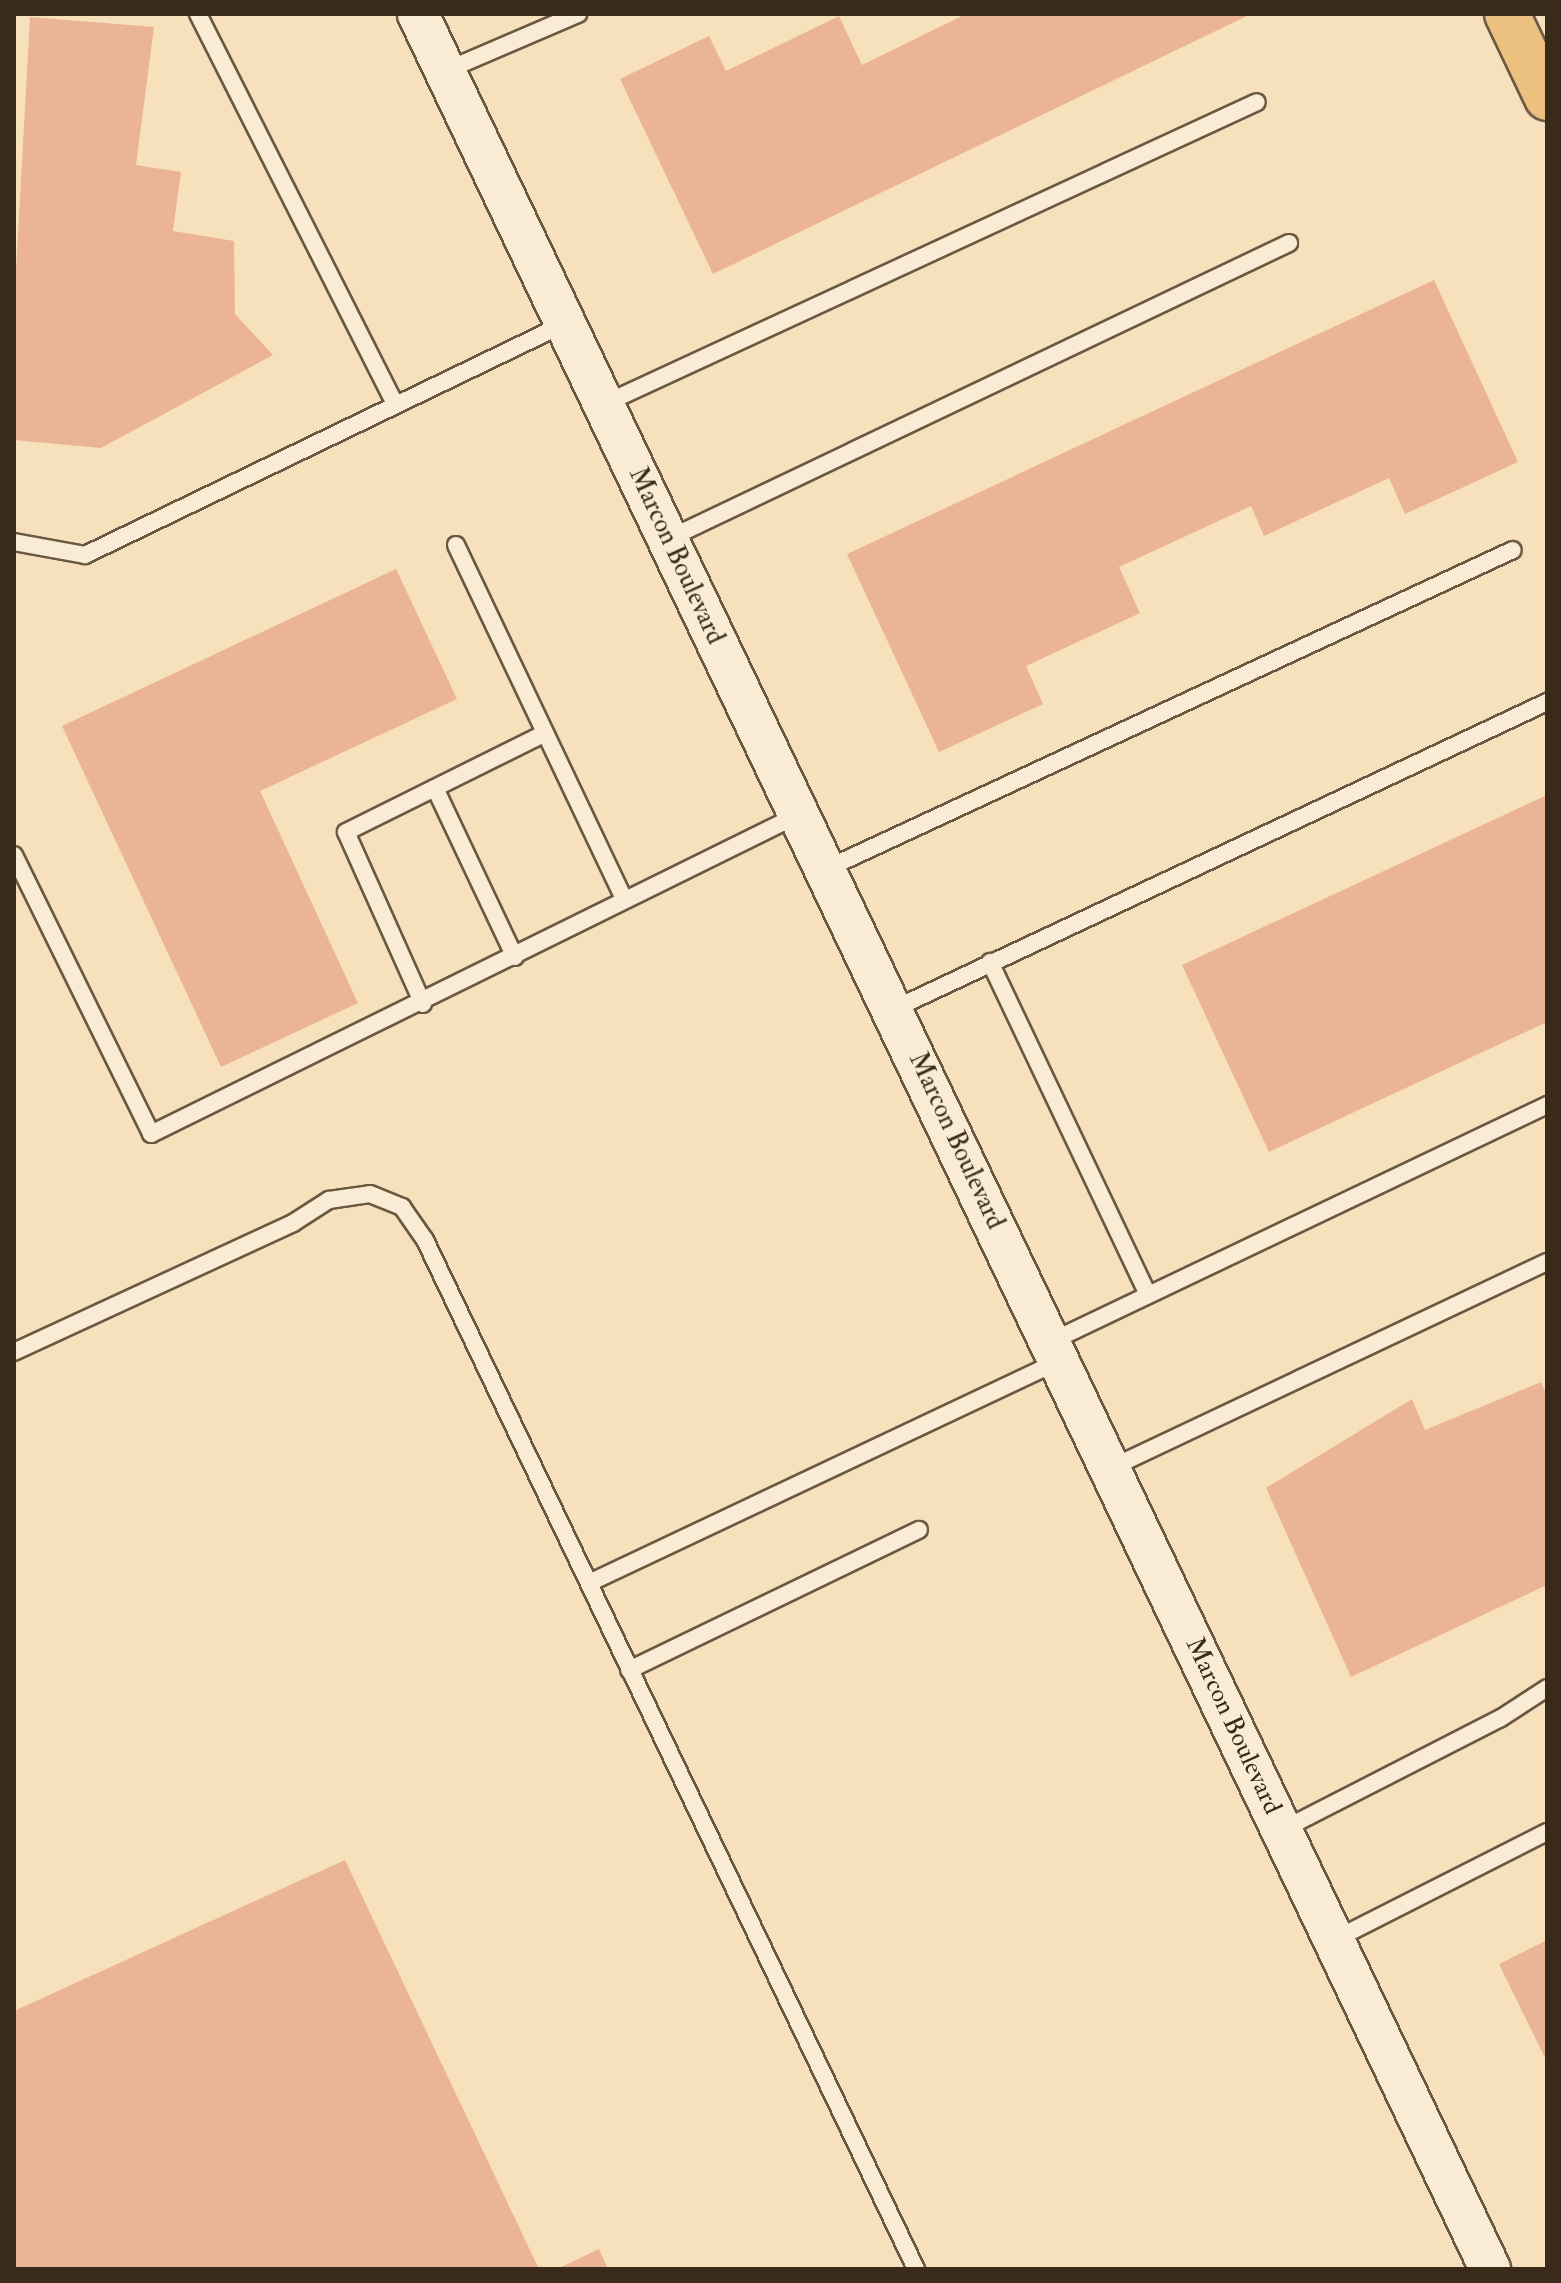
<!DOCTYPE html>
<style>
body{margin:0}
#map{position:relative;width:1561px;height:2283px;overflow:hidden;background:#f7e1bd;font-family:"IM FELL Double Pica",serif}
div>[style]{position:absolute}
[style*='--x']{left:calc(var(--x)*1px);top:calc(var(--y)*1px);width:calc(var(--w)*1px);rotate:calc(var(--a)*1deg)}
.building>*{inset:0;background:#ecb496}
.roads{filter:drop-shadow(2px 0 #695842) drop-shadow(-2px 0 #695842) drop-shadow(0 2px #695842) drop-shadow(0 -2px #695842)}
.service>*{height:16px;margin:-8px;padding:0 8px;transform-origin:8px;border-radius:8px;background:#faecd4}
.tertiary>*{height:40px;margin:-20px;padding:0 20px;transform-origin:20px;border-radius:20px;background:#faecd4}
.motorway>*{height:44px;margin:-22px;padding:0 22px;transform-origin:22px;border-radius:22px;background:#ecc07e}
span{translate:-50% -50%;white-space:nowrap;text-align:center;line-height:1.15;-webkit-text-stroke:6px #faecd4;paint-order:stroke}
.street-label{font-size:26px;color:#3a2a19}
.frame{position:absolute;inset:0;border:16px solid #3a2a19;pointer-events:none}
</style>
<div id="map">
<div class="building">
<i style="clip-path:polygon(966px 14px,1251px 14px,713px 274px,620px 79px,709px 36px,726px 71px,839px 16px,862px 65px)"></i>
<i style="clip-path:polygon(30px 17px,154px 27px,136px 165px,181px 172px,173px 231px,234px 241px,235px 314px,273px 355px,101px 448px,14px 440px,14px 306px)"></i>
<i style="clip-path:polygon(1434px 280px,1518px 462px,1405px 514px,1389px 478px,1264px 536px,1251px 506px,1119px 567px,1140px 613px,1026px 666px,1043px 704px,939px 752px,847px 554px)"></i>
<i style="clip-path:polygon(396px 569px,457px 699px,260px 791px,358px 1003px,221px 1067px,62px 726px)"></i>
<i style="clip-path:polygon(1547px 795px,1547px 1022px,1269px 1152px,1182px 965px)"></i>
<i style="clip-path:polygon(1541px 1382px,1547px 1396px,1547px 1585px,1351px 1677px,1266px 1488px,1412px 1399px,1425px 1430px)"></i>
<i style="clip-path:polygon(345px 1860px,539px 2269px,14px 2269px,14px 2011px)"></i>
<i style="clip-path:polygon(1547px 1940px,1547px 2062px,1499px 1964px)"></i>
<i style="clip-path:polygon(599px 2249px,608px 2269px,557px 2269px)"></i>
</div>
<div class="roads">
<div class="service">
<i style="--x:198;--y:14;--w:437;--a:63.2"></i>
<i style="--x:445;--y:71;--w:145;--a:-23.2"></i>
<i style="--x:604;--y:404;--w:719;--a:-24.82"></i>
<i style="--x:668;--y:539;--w:688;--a:-25.48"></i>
<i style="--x:14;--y:542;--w:72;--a:10.4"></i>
<i style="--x:85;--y:555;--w:532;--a:-25.75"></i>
<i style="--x:456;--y:545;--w:392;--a:64.6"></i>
<i style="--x:435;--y:788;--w:187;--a:64.7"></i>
<i style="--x:14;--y:855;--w:311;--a:63.8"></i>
<i style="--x:151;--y:1134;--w:721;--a:-26.25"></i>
<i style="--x:826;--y:869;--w:757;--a:-24.91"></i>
<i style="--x:990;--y:962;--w:368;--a:64.6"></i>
<i style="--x:423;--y:1004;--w:188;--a:-114.1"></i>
<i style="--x:346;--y:832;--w:222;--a:-26.4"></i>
<i style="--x:894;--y:1009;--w:722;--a:-25.18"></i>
<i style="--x:1050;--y:1342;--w:551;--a:-25.49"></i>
<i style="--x:14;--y:1352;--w:307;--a:-24.8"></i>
<i style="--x:293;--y:1223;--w:43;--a:-32.6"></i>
<i style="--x:329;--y:1200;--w:41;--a:-8.3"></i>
<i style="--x:370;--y:1194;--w:35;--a:22"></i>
<i style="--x:402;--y:1207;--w:40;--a:55.1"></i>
<i style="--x:425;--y:1240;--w:1140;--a:64.49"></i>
<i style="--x:1111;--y:1468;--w:482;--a:-25.3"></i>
<i style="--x:589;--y:1583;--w:518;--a:-25.28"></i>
<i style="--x:629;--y:1670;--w:322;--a:-25.8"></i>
<i style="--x:1282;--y:1830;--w:246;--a:-27.1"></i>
<i style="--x:1501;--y:1718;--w:55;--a:-33.1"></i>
<i style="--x:1334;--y:1940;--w:239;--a:-26.9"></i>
</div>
<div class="tertiary">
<i style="--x:418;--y:14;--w:2497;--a:64.57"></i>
</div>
<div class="motorway">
<i style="--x:1507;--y:14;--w:93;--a:64.5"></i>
</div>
</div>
<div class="street-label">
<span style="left:676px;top:556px;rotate:65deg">Marcon Boulevard</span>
<span style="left:956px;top:1141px;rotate:65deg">Marcon Boulevard</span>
<span style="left:1233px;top:1726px;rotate:65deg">Marcon Boulevard</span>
</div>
<div class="frame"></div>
</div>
